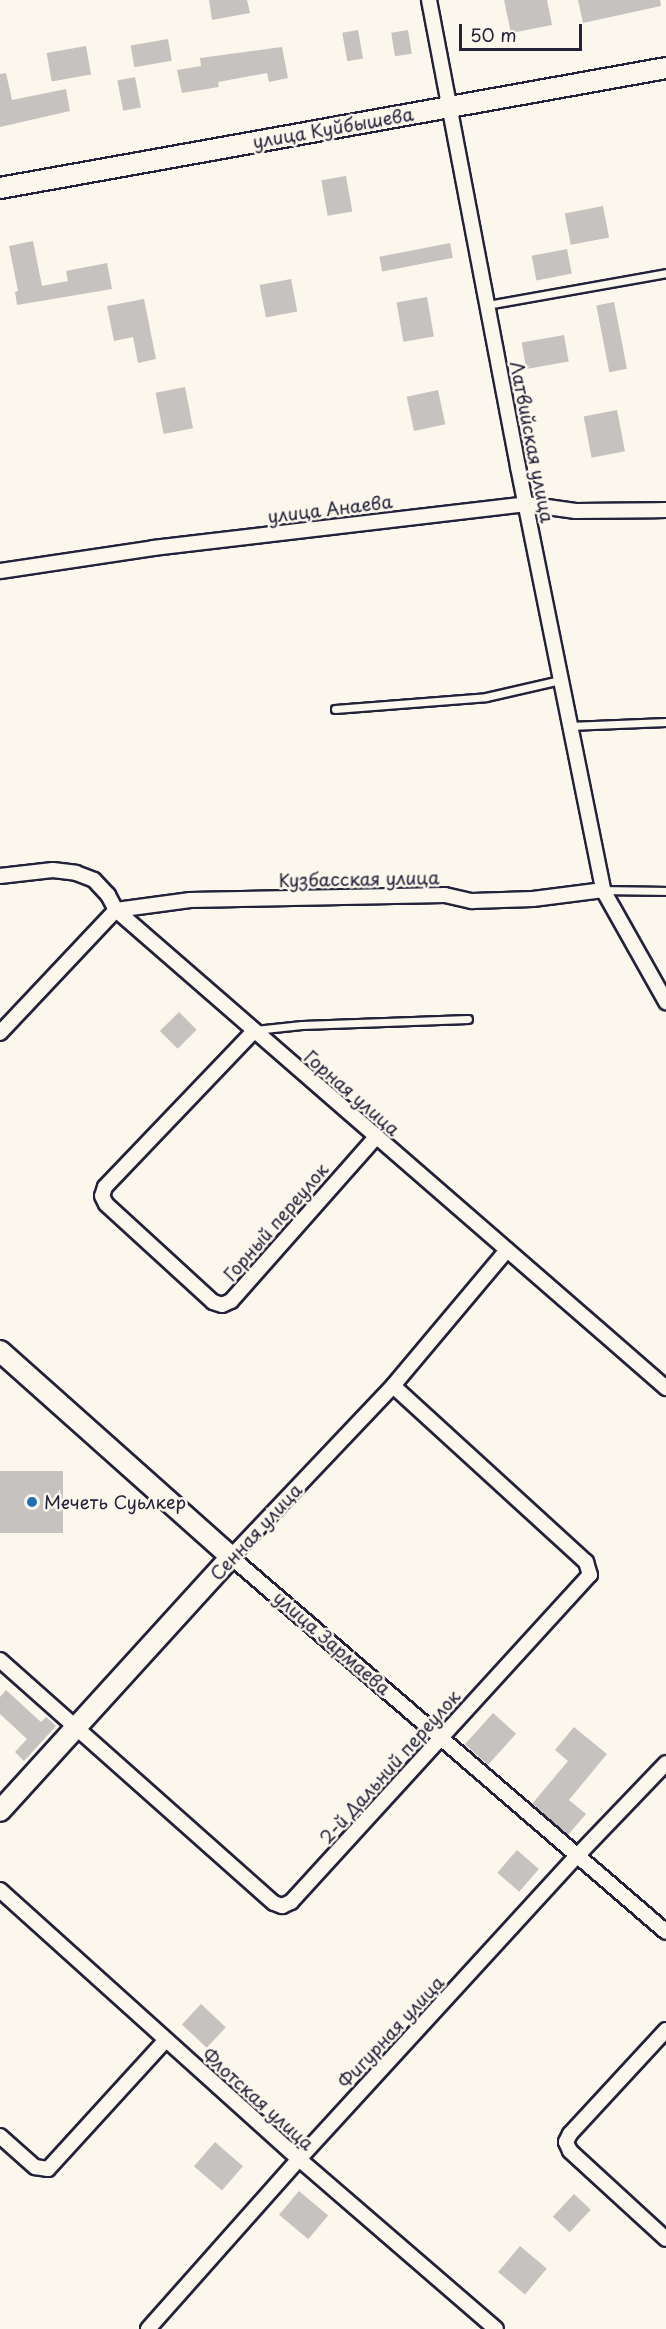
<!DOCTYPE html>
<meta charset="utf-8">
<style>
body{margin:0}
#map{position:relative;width:666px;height:2329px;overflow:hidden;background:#fbf7ec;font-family:"Playpen Sans",sans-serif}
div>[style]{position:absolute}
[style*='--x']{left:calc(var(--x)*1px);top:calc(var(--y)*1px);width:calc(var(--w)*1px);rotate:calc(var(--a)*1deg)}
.building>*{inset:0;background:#c6c2c0;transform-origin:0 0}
.roads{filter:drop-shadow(2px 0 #22223b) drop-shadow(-2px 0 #22223b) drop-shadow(0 2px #22223b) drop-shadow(0 -2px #22223b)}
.lane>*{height:7px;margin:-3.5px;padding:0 3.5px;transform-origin:3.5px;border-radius:3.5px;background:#fbf7ec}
.street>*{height:14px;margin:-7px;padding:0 7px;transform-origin:7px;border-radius:7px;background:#fbf7ec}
.secondary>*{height:20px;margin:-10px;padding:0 10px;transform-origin:10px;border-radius:10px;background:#fbf7ec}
.dots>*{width:16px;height:16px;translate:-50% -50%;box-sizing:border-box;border:3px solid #fbf7ec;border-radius:50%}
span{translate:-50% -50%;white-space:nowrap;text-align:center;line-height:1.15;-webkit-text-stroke:5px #fbf7ec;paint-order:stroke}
.street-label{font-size:18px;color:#22223b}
.poi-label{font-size:18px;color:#22223b}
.left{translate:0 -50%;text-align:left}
.scale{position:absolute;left:459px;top:24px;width:123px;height:27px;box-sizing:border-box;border:3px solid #22223b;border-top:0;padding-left:8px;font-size:18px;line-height:21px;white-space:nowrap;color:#22223b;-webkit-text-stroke:4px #fbf7ec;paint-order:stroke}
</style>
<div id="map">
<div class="building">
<i style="clip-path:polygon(209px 0,247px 0,250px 13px,212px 20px)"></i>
<i style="clip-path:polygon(504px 0,547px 0,552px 25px,511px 33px)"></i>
<i style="clip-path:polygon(578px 0,660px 0,661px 6px,583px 23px)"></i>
<i style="left:358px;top:30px;width:29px;height:16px;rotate:80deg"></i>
<i style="left:408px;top:30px;width:24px;height:17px;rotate:81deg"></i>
<i style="left:168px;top:39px;width:22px;height:38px;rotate:80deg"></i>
<i style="left:86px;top:46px;width:29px;height:40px;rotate:80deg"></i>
<i style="clip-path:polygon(282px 47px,288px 78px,269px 82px,267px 73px,218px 82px,219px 87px,182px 93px,177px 70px,201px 66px,200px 58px)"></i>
<i style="clip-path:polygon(6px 73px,12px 100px,66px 89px,70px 111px,0 127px,0 74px)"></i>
<i style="left:135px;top:77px;width:31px;height:18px;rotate:79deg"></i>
<i style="left:346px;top:176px;width:36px;height:25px;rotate:80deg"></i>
<i style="left:603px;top:206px;width:32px;height:39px;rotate:79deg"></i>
<i style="clip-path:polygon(33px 241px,42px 286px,68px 281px,66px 271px,107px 263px,112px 289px,17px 305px,15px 292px,18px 291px,9px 246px)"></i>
<i style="left:450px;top:243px;width:15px;height:72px;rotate:79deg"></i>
<i style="left:567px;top:249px;width:25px;height:36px;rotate:79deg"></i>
<i style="left:291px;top:279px;width:33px;height:32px;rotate:79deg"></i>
<i style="left:427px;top:297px;width:40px;height:31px;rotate:80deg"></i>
<i style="clip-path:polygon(144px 299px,156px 359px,138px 363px,133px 337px,114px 341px,107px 306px)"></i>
<i style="left:614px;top:302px;width:68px;height:18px;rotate:79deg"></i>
<i style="left:564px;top:335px;width:27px;height:43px;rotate:80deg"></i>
<i style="left:185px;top:387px;width:42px;height:30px;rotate:79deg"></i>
<i style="left:438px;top:390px;width:35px;height:32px;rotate:78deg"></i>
<i style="left:617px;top:410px;width:42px;height:34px;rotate:79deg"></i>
<i style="left:179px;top:1012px;width:25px;height:27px;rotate:45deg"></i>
<i style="left:0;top:1471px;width:63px;height:62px"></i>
<i style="clip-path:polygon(6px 1690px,41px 1722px,46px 1717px,56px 1726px,24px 1761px,15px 1752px,27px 1739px,0 1714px,0 1697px)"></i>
<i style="left:493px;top:1713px;width:31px;height:42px;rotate:42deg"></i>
<i style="clip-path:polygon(574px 1727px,607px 1754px,569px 1800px,586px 1814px,568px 1835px,532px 1804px,568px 1761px,555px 1750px)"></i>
<i style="left:517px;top:1850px;width:29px;height:30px;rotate:41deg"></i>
<i style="left:201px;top:2004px;width:34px;height:28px;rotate:43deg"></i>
<i style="left:215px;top:2142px;width:37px;height:32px;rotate:41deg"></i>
<i style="left:299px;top:2191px;width:38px;height:31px;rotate:40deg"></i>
<i style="left:574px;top:2194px;width:23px;height:31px;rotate:43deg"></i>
<i style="left:520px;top:2246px;width:35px;height:34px;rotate:40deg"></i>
</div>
<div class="roads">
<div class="lane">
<i style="--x:487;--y:305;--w:182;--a:-10.1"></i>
<i style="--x:335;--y:709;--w:151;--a:-4.5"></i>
<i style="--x:486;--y:697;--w:76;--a:-12.9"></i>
<i style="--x:569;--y:726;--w:97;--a:-2.4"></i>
<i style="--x:603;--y:890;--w:63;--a:0.9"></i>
<i style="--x:255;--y:1030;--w:47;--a:-6.1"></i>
<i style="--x:302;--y:1025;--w:166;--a:-2.1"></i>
</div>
<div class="street">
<i style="--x:429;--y:0;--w:475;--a:79.2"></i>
<i style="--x:518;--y:467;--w:431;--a:78.6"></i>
<i style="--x:603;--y:890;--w:129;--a:60.6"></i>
<i style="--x:0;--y:571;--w:155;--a:-8.5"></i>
<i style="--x:153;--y:548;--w:376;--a:-6.7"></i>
<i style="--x:526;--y:504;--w:50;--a:8"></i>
<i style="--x:576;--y:511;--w:90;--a:-0.6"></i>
<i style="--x:0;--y:876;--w:53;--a:-6.5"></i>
<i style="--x:53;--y:870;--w:23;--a:7"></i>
<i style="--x:76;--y:873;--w:19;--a:21"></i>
<i style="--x:94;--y:880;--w:21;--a:47"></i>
<i style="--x:108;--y:895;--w:17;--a:62"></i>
<i style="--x:116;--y:910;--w:729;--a:40.99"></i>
<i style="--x:254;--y:1031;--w:216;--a:133.7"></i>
<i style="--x:105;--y:1187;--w:9;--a:108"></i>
<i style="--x:102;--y:1196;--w:9;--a:63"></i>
<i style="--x:106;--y:1204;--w:145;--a:42.5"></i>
<i style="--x:213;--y:1302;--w:9;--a:18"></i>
<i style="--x:222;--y:1305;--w:10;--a:-24"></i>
<i style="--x:231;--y:1301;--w:217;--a:-48.5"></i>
<i style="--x:0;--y:1033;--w:169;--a:-46.7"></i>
<i style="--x:116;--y:910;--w:75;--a:-7.7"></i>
<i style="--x:190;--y:900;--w:255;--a:-1.1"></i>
<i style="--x:445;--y:895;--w:28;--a:13"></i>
<i style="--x:472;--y:901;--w:61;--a:-1.9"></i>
<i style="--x:533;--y:899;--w:71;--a:-7.3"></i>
<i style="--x:507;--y:1250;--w:177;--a:130"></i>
<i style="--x:393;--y:1386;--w:236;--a:133.5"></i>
<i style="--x:231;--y:1557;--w:574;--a:40.76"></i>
<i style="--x:0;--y:1660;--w:366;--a:41.6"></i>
<i style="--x:274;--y:1903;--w:9;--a:21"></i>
<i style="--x:282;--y:1906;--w:10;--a:-24"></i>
<i style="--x:291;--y:1902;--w:443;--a:-47.6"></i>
<i style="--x:590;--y:1575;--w:14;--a:-107"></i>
<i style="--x:586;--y:1562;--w:261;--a:-137.6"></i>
<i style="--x:0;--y:1890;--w:402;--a:42"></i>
<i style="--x:299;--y:2159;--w:260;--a:40.8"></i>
<i style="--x:666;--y:2030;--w:142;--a:132.7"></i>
<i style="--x:570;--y:2134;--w:9;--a:117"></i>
<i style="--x:566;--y:2142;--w:10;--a:66"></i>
<i style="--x:570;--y:2151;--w:130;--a:42.5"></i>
<i style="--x:0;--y:2136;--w:47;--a:41.5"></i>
<i style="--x:35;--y:2167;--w:13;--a:9"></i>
<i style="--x:48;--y:2169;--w:173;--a:-47.6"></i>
<i style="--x:148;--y:2329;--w:227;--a:-48.4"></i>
<i style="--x:299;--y:2159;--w:410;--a:-47.5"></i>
<i style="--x:576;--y:1857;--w:130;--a:-46.2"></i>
</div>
<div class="secondary">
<i style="--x:0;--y:188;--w:677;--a:-10.21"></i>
<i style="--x:0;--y:1351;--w:310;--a:41.7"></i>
<i style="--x:231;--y:1557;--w:343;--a:132.3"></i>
</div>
</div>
<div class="dots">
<i style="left:32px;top:1502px;background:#1f6fb2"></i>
</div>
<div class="street-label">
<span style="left:333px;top:128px;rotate:-10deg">улица Куйбышева</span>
<span style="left:532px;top:442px;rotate:79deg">Латвийская улица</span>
<span style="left:330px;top:509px;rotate:-7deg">улица Анаева</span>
<span style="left:359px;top:879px;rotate:-1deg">Кузбасская улица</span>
<span style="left:352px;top:1093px;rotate:41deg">Горная улица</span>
<span style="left:276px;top:1222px;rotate:-49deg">Горный переулок</span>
<span style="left:256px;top:1532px;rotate:-47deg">Сенная улица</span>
<span style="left:332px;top:1643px;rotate:41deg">улица Зармаева</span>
<span style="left:390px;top:1767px;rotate:-48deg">2-й Дальний переулок</span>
<span style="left:391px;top:2032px;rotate:-47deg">Фигурная улица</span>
<span style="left:258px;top:2099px;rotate:42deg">Флотская улица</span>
</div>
<div class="poi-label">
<span class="left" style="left:44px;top:1502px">Мечеть Суьлкер</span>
</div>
<div class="scale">50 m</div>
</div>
